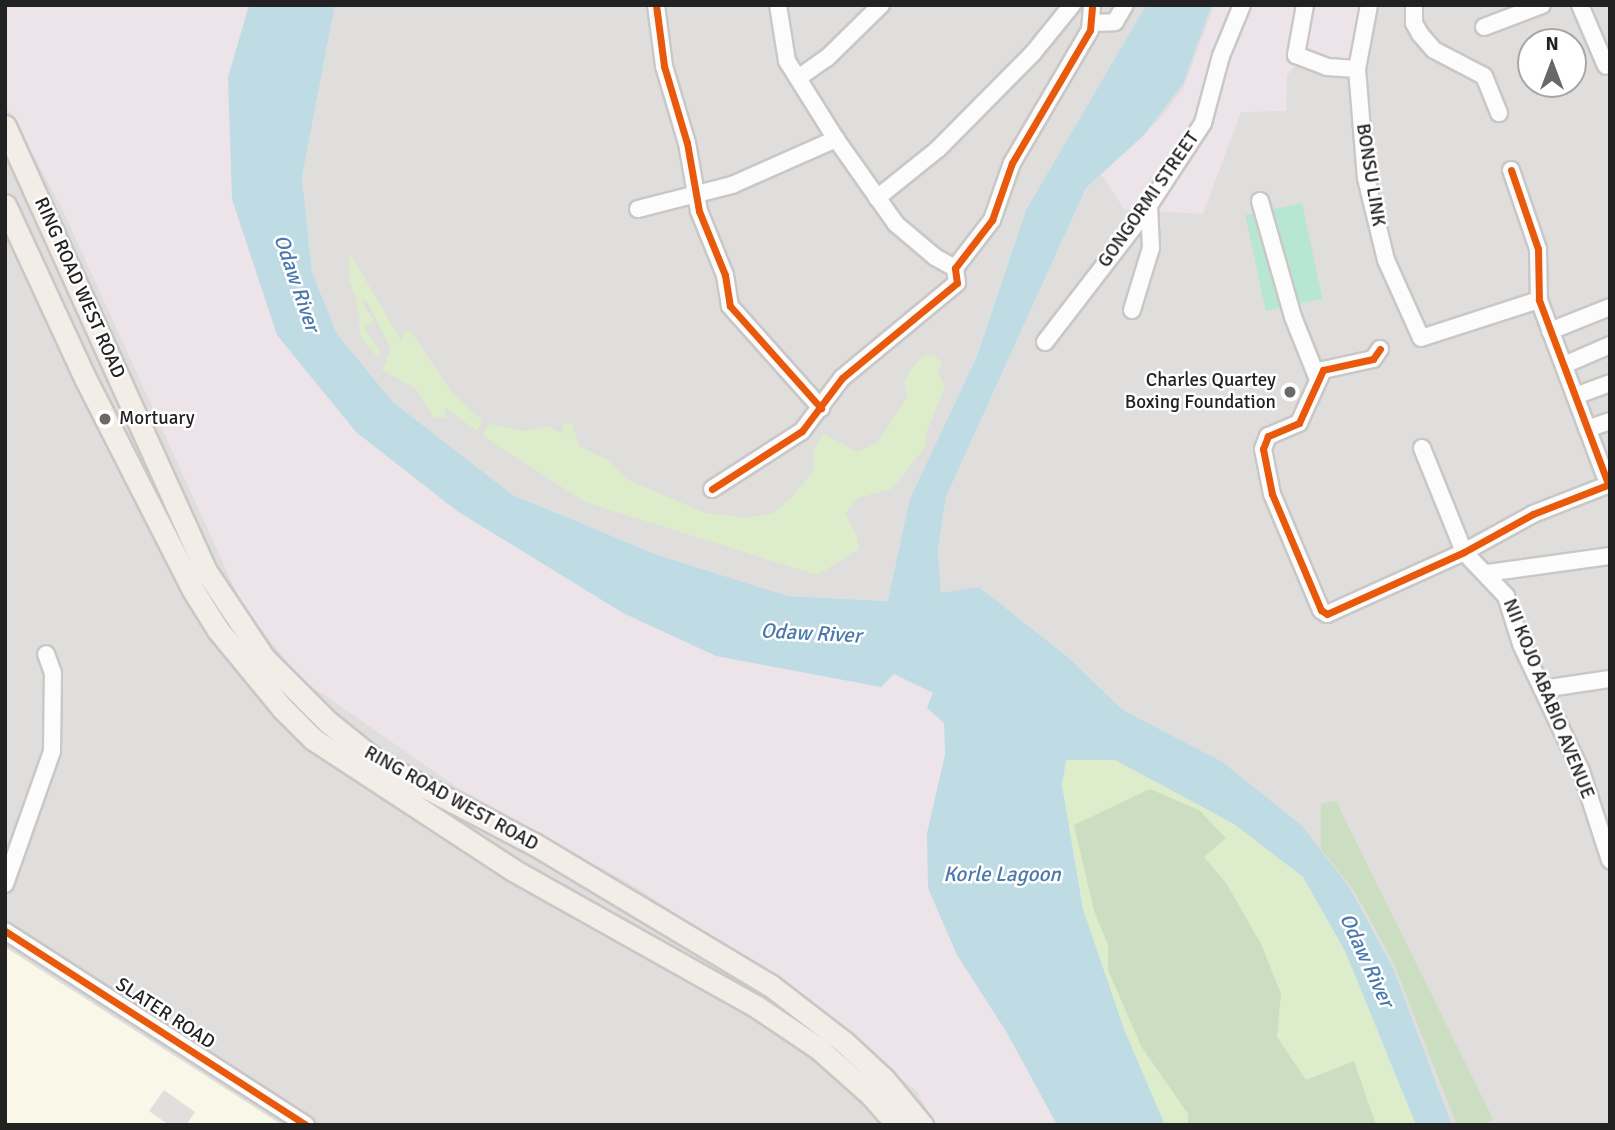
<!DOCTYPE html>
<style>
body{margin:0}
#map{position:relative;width:1615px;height:1130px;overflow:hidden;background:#f0eeeb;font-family:Signika,sans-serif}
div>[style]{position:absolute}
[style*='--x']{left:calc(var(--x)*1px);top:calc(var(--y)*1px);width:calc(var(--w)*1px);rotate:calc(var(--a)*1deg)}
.residential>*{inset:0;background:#dfdedc}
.industrial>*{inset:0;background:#ede4e9}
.education>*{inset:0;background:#f8f7e8}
.grass>*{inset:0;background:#ddeccb}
.forest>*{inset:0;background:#cbdec1}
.pitch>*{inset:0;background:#b7e6d2;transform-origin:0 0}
.parking>*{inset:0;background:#e0dfde}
.water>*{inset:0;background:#bfdbe3}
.roads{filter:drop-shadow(2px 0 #c9c8c7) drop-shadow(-2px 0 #c9c8c7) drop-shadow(0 2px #c9c8c7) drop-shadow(0 -2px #c9c8c7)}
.minor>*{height:16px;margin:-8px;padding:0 8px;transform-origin:8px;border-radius:8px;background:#fdfcfc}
.major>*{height:21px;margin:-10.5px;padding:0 10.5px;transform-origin:10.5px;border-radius:10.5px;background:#f3ede7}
.cycleway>*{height:7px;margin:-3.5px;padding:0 3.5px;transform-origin:3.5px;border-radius:3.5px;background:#e8590c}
.dots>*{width:19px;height:19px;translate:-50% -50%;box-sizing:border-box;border:4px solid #fff;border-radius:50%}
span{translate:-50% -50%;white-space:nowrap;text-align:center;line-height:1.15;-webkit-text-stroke:5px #fff;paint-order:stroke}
.street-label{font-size:19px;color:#222}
.poi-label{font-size:19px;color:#222}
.right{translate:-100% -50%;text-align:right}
.left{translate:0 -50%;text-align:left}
.water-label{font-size:21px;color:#4a7aab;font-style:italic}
.frame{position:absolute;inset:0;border:7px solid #222;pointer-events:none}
.north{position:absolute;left:1517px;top:28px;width:70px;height:70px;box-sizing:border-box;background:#fff;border:2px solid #a7a7a7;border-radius:50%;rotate:0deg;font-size:19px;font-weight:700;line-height:28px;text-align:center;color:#222}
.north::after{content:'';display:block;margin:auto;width:24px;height:32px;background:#6a6968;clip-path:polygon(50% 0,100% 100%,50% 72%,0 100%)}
</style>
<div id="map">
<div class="residential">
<i style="clip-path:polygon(335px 5px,1146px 5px,1026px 210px,977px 356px,910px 498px,889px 601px,788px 596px,658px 555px,513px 495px,393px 402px,337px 334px,312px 272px,302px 177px)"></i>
<i style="clip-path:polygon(evenodd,1212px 5px,1610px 5px,1610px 1125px,1452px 1125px,1394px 970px,1350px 888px,1221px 761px,1123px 710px,1069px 658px,979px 587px,941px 594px,938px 550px,946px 497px,1086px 188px,1144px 135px,1183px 84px,1212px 5px,1531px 42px,1573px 42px,1573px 84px,1531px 84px,1531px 42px)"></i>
<i style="clip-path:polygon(5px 103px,59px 202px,639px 889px,798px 993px,917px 1091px,935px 1125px,5px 1125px)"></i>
</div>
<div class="industrial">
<i style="clip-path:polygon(5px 5px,249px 5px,228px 77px,356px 432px,822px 672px,881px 687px,894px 673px,933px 693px,944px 723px,945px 754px,927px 833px,957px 955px,1007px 1033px,1057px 1125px,935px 1125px,917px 1091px,798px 993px,639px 889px,455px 786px,300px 678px,243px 607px,59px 202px,5px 103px)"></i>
<i style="clip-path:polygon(1214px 5px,1368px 5px,1353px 69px,1297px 63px,1287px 76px,1286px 111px,1241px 112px,1203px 214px,1124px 209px,1098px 169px,1158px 121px,1183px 89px)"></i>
</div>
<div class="education">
<i style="clip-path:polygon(5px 947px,282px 1125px,5px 1125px)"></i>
</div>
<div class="grass">
<i style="clip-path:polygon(350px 253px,402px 342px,404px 330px,412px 333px,452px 393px,482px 420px,477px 431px,444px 407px,446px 417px,434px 418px,416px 389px,382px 370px,391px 349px,367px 301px,361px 301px,374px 321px,364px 328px,379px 349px,379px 359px,361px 337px,356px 298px,349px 281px)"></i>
<i style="clip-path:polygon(934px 355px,942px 363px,938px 374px,945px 386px,926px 434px,926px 446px,892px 489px,858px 498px,845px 514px,856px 533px,859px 549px,817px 575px,585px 502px,482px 435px,489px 424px,526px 431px,548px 426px,562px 434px,562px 425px,572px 423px,579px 446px,610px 461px,628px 480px,706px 513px,747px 518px,773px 513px,791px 498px,813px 471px,814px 450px,823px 434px,858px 452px,877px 443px,908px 396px,904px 382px,910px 370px,923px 356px)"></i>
<i style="clip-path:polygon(1065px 760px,1115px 760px,1234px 824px,1303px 877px,1345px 951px,1416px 1125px,1165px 1125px,1124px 1029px,1083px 909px,1062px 785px)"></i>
</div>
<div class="forest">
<i style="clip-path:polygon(1150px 789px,1199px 810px,1226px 838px,1204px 857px,1226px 883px,1261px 944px,1281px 994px,1277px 1037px,1306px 1080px,1354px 1061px,1376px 1125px,1188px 1125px,1188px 1114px,1141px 1046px,1108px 970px,1108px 945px,1094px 911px,1074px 825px)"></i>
<i style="clip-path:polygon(1336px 801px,1493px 1119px,1483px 1125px,1457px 1125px,1392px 959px,1353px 889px,1321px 849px,1321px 804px)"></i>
</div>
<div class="pitch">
<i style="left:1302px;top:203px;width:98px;height:58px;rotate:78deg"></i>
</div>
<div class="parking">
<i style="clip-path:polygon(164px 1090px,195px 1112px,186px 1125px,169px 1125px,149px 1111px)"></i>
</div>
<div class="water">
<i style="clip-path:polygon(249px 5px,335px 5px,302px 177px,312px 272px,337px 334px,393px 402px,513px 495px,658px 555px,788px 596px,888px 601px,910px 498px,977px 356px,1026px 210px,1146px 5px,1212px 5px,1183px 84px,1144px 135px,1086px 188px,946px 497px,938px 550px,941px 593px,979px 587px,1069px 658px,1123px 710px,1221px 761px,1302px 826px,1350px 888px,1394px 970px,1452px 1125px,1416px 1125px,1345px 951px,1303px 877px,1234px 824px,1115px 760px,1066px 760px,1062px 785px,1083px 909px,1124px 1029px,1165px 1125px,1057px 1125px,1007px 1033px,957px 955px,928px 888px,927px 833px,945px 754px,944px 723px,927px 708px,933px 693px,894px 674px,881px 687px,716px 656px,623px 613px,457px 511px,356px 432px,277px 335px,232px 199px,228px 77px)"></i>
</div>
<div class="roads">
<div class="minor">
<i style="--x:656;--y:5;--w:62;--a:82.5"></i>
<i style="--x:664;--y:66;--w:80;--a:73.4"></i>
<i style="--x:687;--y:143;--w:69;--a:80"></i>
<i style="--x:699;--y:211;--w:69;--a:67.9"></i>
<i style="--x:725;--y:275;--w:31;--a:81"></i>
<i style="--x:730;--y:306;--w:137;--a:48.3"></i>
<i style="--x:778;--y:5;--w:57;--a:80.9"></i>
<i style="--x:787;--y:61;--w:92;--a:57.9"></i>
<i style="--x:836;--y:139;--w:104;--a:54.8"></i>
<i style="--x:896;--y:224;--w:51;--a:40.2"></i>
<i style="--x:935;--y:257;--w:23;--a:29"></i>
<i style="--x:1305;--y:5;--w:51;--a:100.2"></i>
<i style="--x:1296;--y:55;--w:33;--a:21"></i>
<i style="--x:1327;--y:67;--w:30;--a:4"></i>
<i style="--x:1369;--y:5;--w:65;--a:100.6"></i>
<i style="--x:1357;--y:69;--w:109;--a:85.3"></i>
<i style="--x:1366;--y:178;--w:84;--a:76.3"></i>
<i style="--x:1386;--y:260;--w:85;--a:65.8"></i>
<i style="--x:1421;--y:338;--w:124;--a:-17.9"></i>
<i style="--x:1414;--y:5;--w:18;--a:90"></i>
<i style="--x:1414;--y:23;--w:13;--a:61"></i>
<i style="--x:1420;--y:34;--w:21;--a:49"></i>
<i style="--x:1434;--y:50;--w:56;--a:27.5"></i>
<i style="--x:1484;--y:76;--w:40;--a:68"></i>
<i style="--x:1580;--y:5;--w:66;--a:66.9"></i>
<i style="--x:1091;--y:23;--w:24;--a:-2"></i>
<i style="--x:1115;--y:22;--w:20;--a:-60"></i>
<i style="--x:1484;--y:27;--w:62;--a:-20.8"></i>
<i style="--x:798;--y:78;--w:35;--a:-35"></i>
<i style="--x:827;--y:58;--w:76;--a:-44.5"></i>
<i style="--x:1511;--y:170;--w:83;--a:71.1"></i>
<i style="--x:1538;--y:249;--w:51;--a:88.9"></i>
<i style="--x:1539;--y:300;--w:197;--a:69.4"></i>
<i style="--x:877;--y:198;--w:78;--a:-38.8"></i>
<i style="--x:938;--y:149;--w:135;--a:-45.3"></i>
<i style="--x:1033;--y:53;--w:62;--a:-50.9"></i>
<i style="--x:1260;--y:201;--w:121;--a:74.1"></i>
<i style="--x:1293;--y:317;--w:65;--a:68.2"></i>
<i style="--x:638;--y:209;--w:97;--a:-14.3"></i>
<i style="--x:732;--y:185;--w:114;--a:-23.9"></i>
<i style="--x:1132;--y:310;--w:65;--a:-73"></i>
<i style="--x:1151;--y:248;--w:42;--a:-92.7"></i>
<i style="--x:1550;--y:331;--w:65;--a:-21.8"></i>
<i style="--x:1045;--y:342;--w:159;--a:-52.4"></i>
<i style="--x:1142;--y:216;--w:111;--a:-56.7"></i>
<i style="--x:1203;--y:123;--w:69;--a:-75"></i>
<i style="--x:1221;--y:56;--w:55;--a:-67.6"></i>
<i style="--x:1380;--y:349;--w:12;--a:125"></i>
<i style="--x:1373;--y:359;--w:51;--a:167.6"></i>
<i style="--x:1323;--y:370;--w:58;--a:114.4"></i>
<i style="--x:1299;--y:423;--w:34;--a:157"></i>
<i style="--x:1268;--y:436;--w:14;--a:111"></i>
<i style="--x:1263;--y:449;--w:46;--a:78.7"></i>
<i style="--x:1272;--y:494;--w:126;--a:67.1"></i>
<i style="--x:1321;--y:610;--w:7;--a:34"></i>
<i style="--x:1327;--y:614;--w:150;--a:-24.3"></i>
<i style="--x:1464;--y:552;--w:79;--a:-28.8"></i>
<i style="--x:1533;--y:514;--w:83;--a:-21.3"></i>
<i style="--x:1564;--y:365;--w:50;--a:-23.5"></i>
<i style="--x:1575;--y:396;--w:37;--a:-20"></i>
<i style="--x:1587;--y:429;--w:24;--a:-19"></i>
<i style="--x:1422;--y:448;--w:112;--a:68"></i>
<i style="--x:1464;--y:552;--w:61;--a:46.3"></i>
<i style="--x:1506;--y:596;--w:50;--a:72.6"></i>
<i style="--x:1521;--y:644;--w:140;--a:64.7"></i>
<i style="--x:1581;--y:771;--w:94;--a:72"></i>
<i style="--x:712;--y:489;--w:107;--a:-32.8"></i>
<i style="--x:802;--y:431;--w:66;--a:-53"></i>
<i style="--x:842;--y:378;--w:149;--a:-39.6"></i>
<i style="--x:957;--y:283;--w:15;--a:-98"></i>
<i style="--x:955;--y:268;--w:61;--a:-52.4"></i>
<i style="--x:992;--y:220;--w:60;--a:-70.7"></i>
<i style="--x:1012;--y:163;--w:154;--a:-59.6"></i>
<i style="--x:1090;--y:30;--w:25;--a:-85"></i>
<i style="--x:1487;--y:573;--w:124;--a:-7.9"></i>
<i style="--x:1542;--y:689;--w:69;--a:-8.4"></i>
<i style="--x:5;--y:884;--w:141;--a:-70.5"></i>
<i style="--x:52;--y:751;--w:78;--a:-89.3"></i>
<i style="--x:53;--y:673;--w:20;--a:-110"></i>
<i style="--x:5;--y:931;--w:358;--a:32.8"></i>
</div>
<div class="major">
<i style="--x:5;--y:126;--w:488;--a:65.7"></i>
<i style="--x:206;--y:571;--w:105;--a:56.3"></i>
<i style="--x:264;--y:658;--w:91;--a:45"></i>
<i style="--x:328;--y:722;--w:65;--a:38.8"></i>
<i style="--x:379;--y:763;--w:175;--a:27.6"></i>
<i style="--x:534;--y:844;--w:275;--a:30.9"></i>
<i style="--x:770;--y:985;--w:93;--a:37.6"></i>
<i style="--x:844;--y:1042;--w:54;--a:42.8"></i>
<i style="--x:884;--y:1079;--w:60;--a:50.4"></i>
<i style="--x:5;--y:205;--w:193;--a:65.2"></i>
<i style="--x:86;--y:380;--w:236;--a:63"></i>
<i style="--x:193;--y:590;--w:47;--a:58"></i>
<i style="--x:218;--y:630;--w:101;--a:50.6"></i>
<i style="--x:282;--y:708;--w:44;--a:45"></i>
<i style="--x:313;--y:739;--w:239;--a:33.2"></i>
<i style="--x:513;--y:870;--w:280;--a:29.3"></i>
<i style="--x:757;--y:1007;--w:73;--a:33.9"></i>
<i style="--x:818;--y:1048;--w:71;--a:41.6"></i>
<i style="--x:871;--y:1095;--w:40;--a:49"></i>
</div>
</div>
<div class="cycleway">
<i style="--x:656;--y:5;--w:62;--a:82.5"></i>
<i style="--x:664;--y:66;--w:80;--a:73.4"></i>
<i style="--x:687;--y:143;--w:69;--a:80"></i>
<i style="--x:699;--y:211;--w:69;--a:67.9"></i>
<i style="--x:725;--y:275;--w:31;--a:81"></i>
<i style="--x:730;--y:306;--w:137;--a:48.3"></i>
<i style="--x:1511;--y:170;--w:83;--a:71.1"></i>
<i style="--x:1538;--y:249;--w:51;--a:88.9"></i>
<i style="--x:1539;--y:300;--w:197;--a:69.4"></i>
<i style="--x:1380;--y:349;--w:12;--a:125"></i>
<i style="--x:1373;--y:359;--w:51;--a:167.6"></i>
<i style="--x:1323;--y:370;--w:58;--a:114.4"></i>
<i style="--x:1299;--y:423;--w:34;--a:157"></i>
<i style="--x:1268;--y:436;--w:14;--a:111"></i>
<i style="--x:1263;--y:449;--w:46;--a:78.7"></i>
<i style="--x:1272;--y:494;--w:126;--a:67.1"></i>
<i style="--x:1321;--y:610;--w:7;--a:34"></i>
<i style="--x:1327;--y:614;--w:150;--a:-24.3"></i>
<i style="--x:1464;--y:552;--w:79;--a:-28.8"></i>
<i style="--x:1533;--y:514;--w:83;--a:-21.3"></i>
<i style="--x:712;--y:489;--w:107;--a:-32.8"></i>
<i style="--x:802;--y:431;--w:66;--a:-53"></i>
<i style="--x:842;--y:378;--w:149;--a:-39.6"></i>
<i style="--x:957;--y:283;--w:15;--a:-98"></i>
<i style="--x:955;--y:268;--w:61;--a:-52.4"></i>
<i style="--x:992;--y:220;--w:60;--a:-70.7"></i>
<i style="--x:1012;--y:163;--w:154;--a:-59.6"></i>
<i style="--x:1090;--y:30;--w:25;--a:-85"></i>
<i style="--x:5;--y:931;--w:358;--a:32.8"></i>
</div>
<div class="dots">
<i style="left:1290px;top:392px;background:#6a6968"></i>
<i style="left:105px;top:419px;background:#6a6968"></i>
</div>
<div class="street-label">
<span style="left:1370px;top:175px;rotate:81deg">BONSU LINK</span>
<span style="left:1149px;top:200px;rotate:-55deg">GONGORMI STREET</span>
<span style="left:79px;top:288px;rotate:66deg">RING ROAD WEST ROAD</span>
<span style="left:1548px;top:699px;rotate:68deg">NII KOJO ABABIO AVENUE</span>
<span style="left:451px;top:799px;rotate:29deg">RING ROAD WEST ROAD</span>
<span style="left:165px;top:1014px;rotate:33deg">SLATER ROAD</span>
</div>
<div class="poi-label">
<span class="right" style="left:1276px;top:392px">Charles Quartey<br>Boxing Foundation</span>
<span class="left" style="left:119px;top:419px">Mortuary</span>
</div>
<div class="water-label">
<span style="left:297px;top:283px;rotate:71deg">Odaw River</span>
<span style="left:811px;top:633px;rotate:3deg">Odaw River</span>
<span style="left:1002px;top:874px">Korle Lagoon</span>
<span style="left:1367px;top:960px;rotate:65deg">Odaw River</span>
</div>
<div class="frame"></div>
<div class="north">N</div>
</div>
